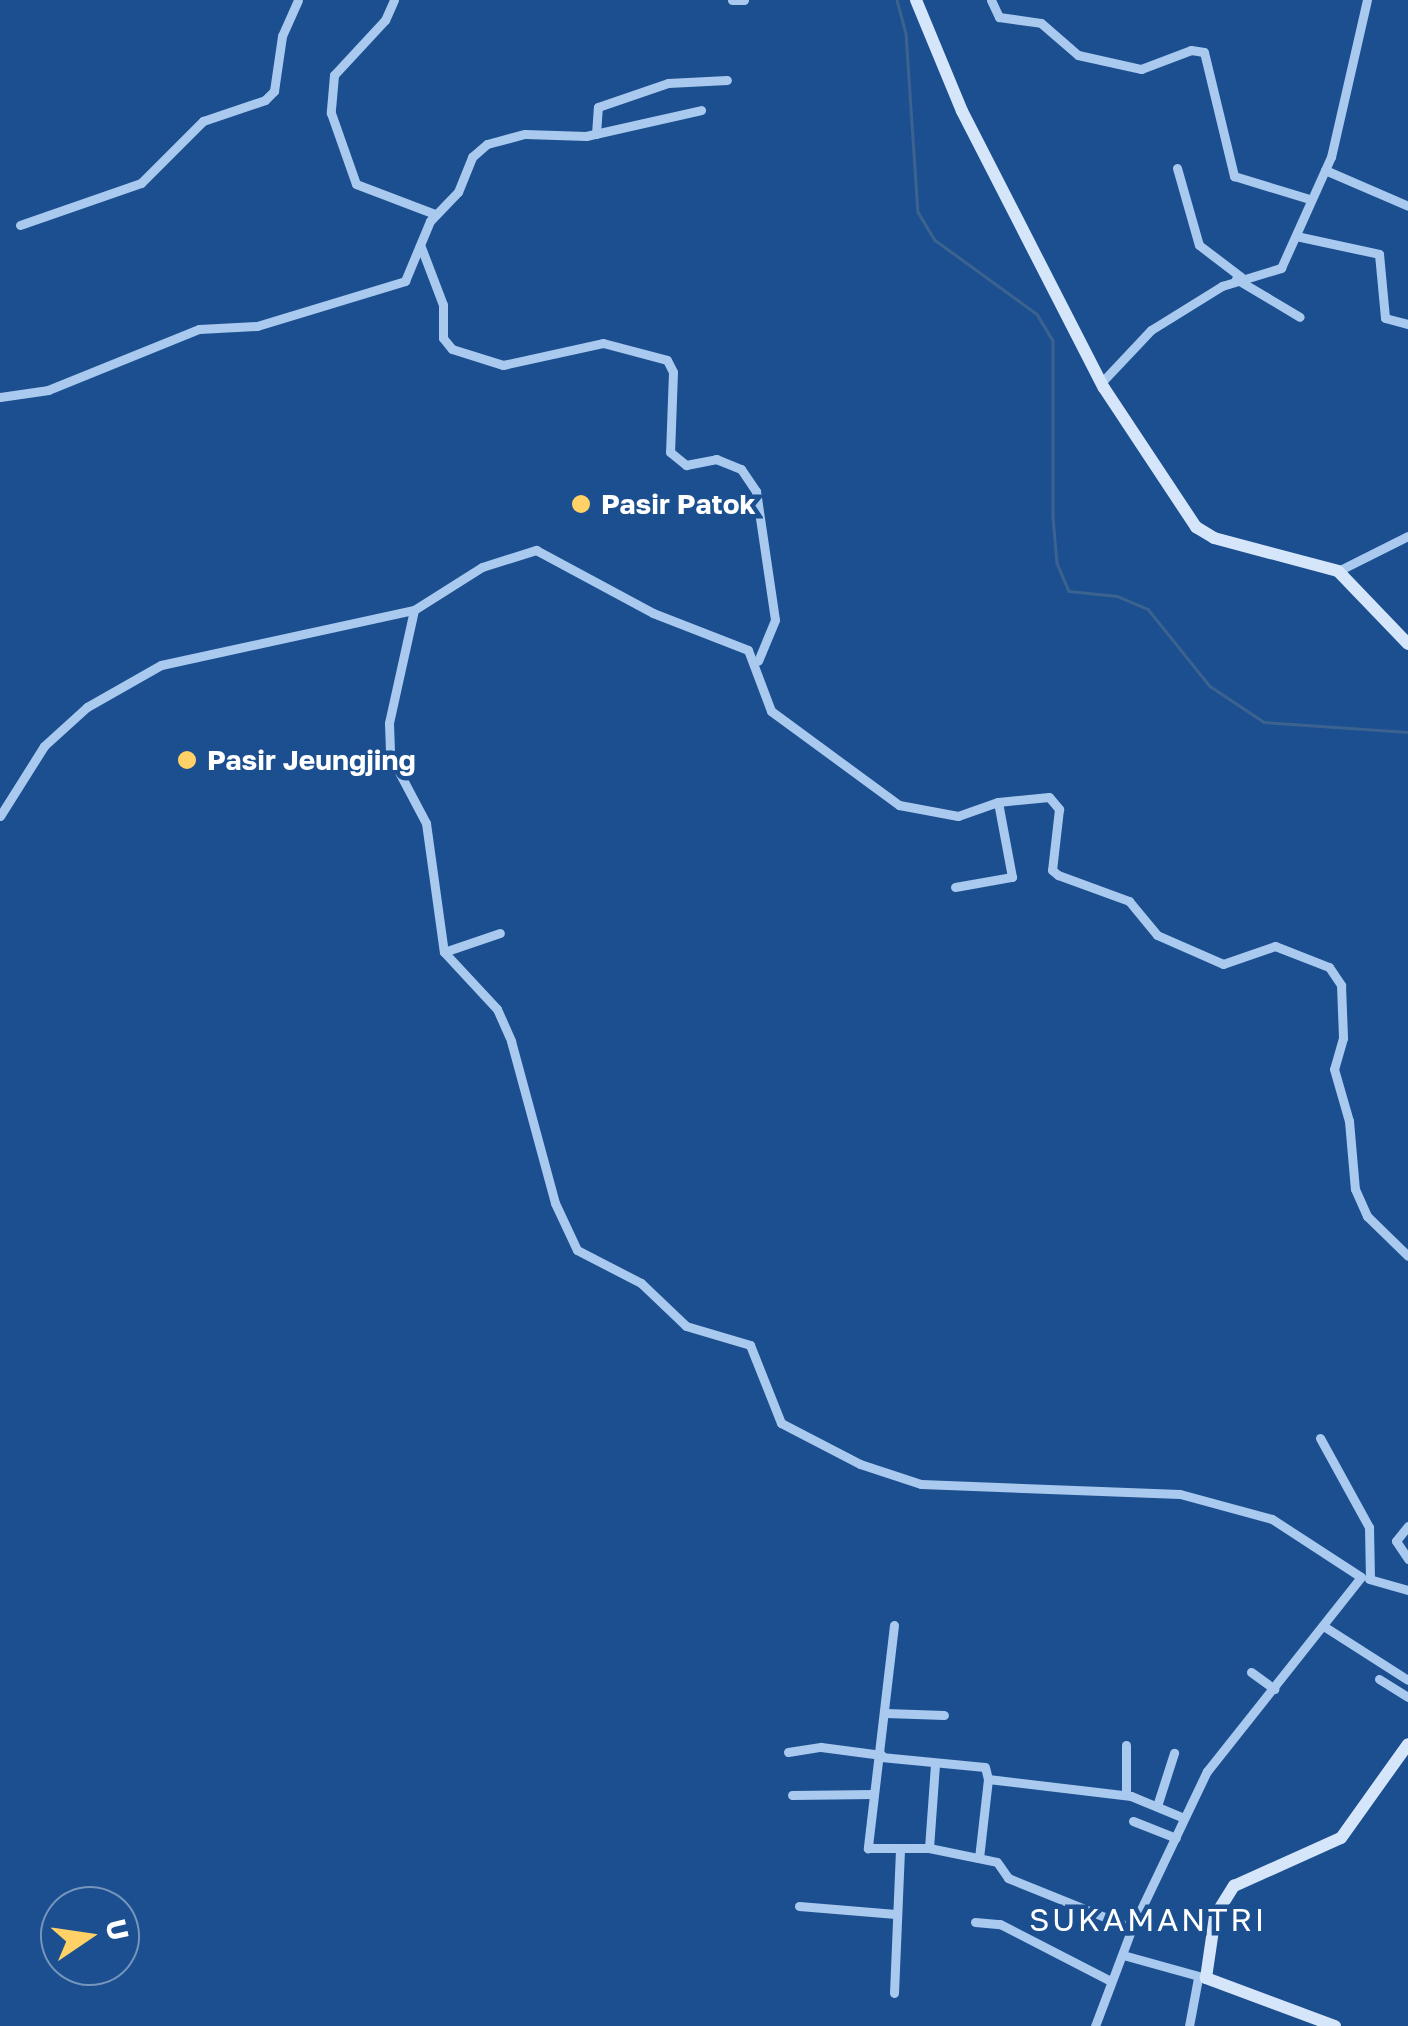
<!DOCTYPE html>
<style>
body{margin:0}
#map{position:relative;width:1408px;height:2026px;overflow:hidden;background:#1b4f8f;font-family:"Golos Text",sans-serif}
div>[style]{position:absolute}
[style*='--x']{left:calc(var(--x)*1px);top:calc(var(--y)*1px);width:calc(var(--w)*1px);rotate:calc(var(--a)*1deg)}
.stream>*{height:2.5px;margin:-1.25px;padding:0 1.25px;transform-origin:1.25px;border-radius:1.25px;background:#3c6290}
.street>*{height:9px;margin:-4.5px;padding:0 4.5px;transform-origin:4.5px;border-radius:4.5px;background:#a9c9ee}
.secondary>*{height:12px;margin:-6px;padding:0 6px;transform-origin:6px;border-radius:6px;background:#d6e6fa}
.dots>*{width:28px;height:28px;translate:-50% -50%;box-sizing:border-box;border:5px solid #1b4f8f;border-radius:50%}
span{translate:-50% -50%;white-space:nowrap;text-align:center;line-height:1.15;-webkit-text-stroke:9px #1b4f8f;paint-order:stroke}
.poi-label{font-size:28px;color:#fff;font-weight:700}
.left{translate:0 -50%;text-align:left}
.quarter-label{font-size:32px;color:#fff;letter-spacing:2.5px}
.north{position:absolute;left:40px;top:1886px;width:100px;height:100px;box-sizing:border-box;background:#1b4f8f;border:2px solid #7695bc;border-radius:50%;rotate:77deg;font-size:28px;font-weight:700;line-height:40px;text-align:center;color:#fff}
.north::after{content:'';display:block;margin:auto;width:35px;height:45px;background:#ffd166;clip-path:polygon(50% 0,100% 100%,50% 72%,0 100%)}
</style>
<div id="map">
<div class="stream">
<i style="--x:897;--y:0;--w:34;--a:75"></i>
<i style="--x:906;--y:33;--w:179;--a:86.2"></i>
<i style="--x:918;--y:212;--w:33;--a:59"></i>
<i style="--x:935;--y:240;--w:126;--a:36"></i>
<i style="--x:1037;--y:314;--w:31;--a:59"></i>
<i style="--x:1053;--y:341;--w:176;--a:90"></i>
<i style="--x:1053;--y:517;--w:46;--a:85"></i>
<i style="--x:1057;--y:563;--w:30;--a:67"></i>
<i style="--x:1069;--y:591;--w:48;--a:5.9"></i>
<i style="--x:1117;--y:596;--w:34;--a:23"></i>
<i style="--x:1148;--y:609;--w:99;--a:51.2"></i>
<i style="--x:1210;--y:686;--w:65;--a:33.7"></i>
<i style="--x:1264;--y:722;--w:144;--a:4"></i>
</div>
<div class="street">
<i style="--x:394;--y:0;--w:22;--a:114"></i>
<i style="--x:385;--y:20;--w:75;--a:132.8"></i>
<i style="--x:334;--y:75;--w:38;--a:95"></i>
<i style="--x:331;--y:113;--w:75;--a:70.6"></i>
<i style="--x:356;--y:184;--w:85;--a:20.8"></i>
<i style="--x:732;--y:0;--w:12;--a:0"></i>
<i style="--x:991;--y:0;--w:19;--a:65"></i>
<i style="--x:999;--y:17;--w:42;--a:8.1"></i>
<i style="--x:1041;--y:23;--w:49;--a:40.9"></i>
<i style="--x:1078;--y:55;--w:65;--a:12.5"></i>
<i style="--x:1141;--y:69;--w:53;--a:-20.8"></i>
<i style="--x:1191;--y:50;--w:13;--a:9"></i>
<i style="--x:1204;--y:52;--w:128;--a:76.4"></i>
<i style="--x:1234;--y:176;--w:78;--a:17"></i>
<i style="--x:596;--y:134;--w:27;--a:-86"></i>
<i style="--x:598;--y:107;--w:74;--a:-18.9"></i>
<i style="--x:668;--y:83;--w:59;--a:-2.9"></i>
<i style="--x:1177;--y:168;--w:80;--a:74.1"></i>
<i style="--x:1199;--y:245;--w:53;--a:37.3"></i>
<i style="--x:1325;--y:170;--w:90;--a:23.4"></i>
<i style="--x:20;--y:225;--w:128;--a:-19.1"></i>
<i style="--x:141;--y:183;--w:88;--a:-45"></i>
<i style="--x:203;--y:121;--w:65;--a:-18.7"></i>
<i style="--x:265;--y:100;--w:13;--a:-45"></i>
<i style="--x:274;--y:91;--w:56;--a:-81.7"></i>
<i style="--x:282;--y:36;--w:39;--a:-66"></i>
<i style="--x:1296;--y:236;--w:85;--a:12.2"></i>
<i style="--x:1379;--y:254;--w:64;--a:84.6"></i>
<i style="--x:1385;--y:318;--w:24;--a:15"></i>
<i style="--x:421;--y:247;--w:62;--a:69.2"></i>
<i style="--x:443;--y:305;--w:33;--a:90"></i>
<i style="--x:443;--y:338;--w:14;--a:51"></i>
<i style="--x:452;--y:349;--w:53;--a:17.4"></i>
<i style="--x:503;--y:365;--w:102;--a:-12.4"></i>
<i style="--x:603;--y:343;--w:66;--a:14.9"></i>
<i style="--x:667;--y:360;--w:13;--a:63"></i>
<i style="--x:673;--y:372;--w:80;--a:92.1"></i>
<i style="--x:670;--y:452;--w:21;--a:39"></i>
<i style="--x:686;--y:465;--w:31;--a:-11"></i>
<i style="--x:716;--y:459;--w:27;--a:22"></i>
<i style="--x:741;--y:469;--w:27;--a:56"></i>
<i style="--x:756;--y:491;--w:130;--a:81.6"></i>
<i style="--x:775;--y:620;--w:44;--a:112.5"></i>
<i style="--x:1236;--y:279;--w:74;--a:30.7"></i>
<i style="--x:1101;--y:383;--w:73;--a:-46.7"></i>
<i style="--x:1151;--y:330;--w:84;--a:-31.8"></i>
<i style="--x:1222;--y:286;--w:62;--a:-17"></i>
<i style="--x:1281;--y:268;--w:122;--a:-65.8"></i>
<i style="--x:1331;--y:157;--w:161;--a:-77.1"></i>
<i style="--x:0;--y:397;--w:49;--a:-8.3"></i>
<i style="--x:48;--y:390;--w:163;--a:-22"></i>
<i style="--x:199;--y:329;--w:58;--a:-3"></i>
<i style="--x:257;--y:326;--w:155;--a:-16.9"></i>
<i style="--x:405;--y:281;--w:65;--a:-67.4"></i>
<i style="--x:430;--y:221;--w:40;--a:-46"></i>
<i style="--x:458;--y:192;--w:38;--a:-68"></i>
<i style="--x:472;--y:157;--w:20;--a:-41"></i>
<i style="--x:487;--y:144;--w:39;--a:-15"></i>
<i style="--x:525;--y:134;--w:61;--a:1.9"></i>
<i style="--x:586;--y:136;--w:118;--a:-12.7"></i>
<i style="--x:1338;--y:571;--w:78;--a:-26.6"></i>
<i style="--x:414;--y:610;--w:116;--a:102.5"></i>
<i style="--x:389;--y:723;--w:32;--a:88"></i>
<i style="--x:390;--y:755;--w:77;--a:62.1"></i>
<i style="--x:426;--y:823;--w:130;--a:82.1"></i>
<i style="--x:444;--y:952;--w:78;--a:47.1"></i>
<i style="--x:497;--y:1009;--w:35;--a:66"></i>
<i style="--x:511;--y:1041;--w:168;--a:74.8"></i>
<i style="--x:555;--y:1203;--w:52;--a:64.9"></i>
<i style="--x:577;--y:1250;--w:72;--a:27.3"></i>
<i style="--x:641;--y:1283;--w:62;--a:43.7"></i>
<i style="--x:686;--y:1326;--w:67;--a:16.5"></i>
<i style="--x:750;--y:1345;--w:84;--a:68.3"></i>
<i style="--x:781;--y:1423;--w:89;--a:27.4"></i>
<i style="--x:860;--y:1464;--w:64;--a:18.2"></i>
<i style="--x:921;--y:1484;--w:259;--a:2.2"></i>
<i style="--x:1180;--y:1494;--w:95;--a:15.2"></i>
<i style="--x:1272;--y:1519;--w:106;--a:33.1"></i>
<i style="--x:1361;--y:1577;--w:248;--a:128.4"></i>
<i style="--x:1207;--y:1771;--w:174;--a:115.5"></i>
<i style="--x:0;--y:816;--w:83;--a:-57.8"></i>
<i style="--x:44;--y:746;--w:58;--a:-42.2"></i>
<i style="--x:87;--y:707;--w:85;--a:-29.6"></i>
<i style="--x:161;--y:665;--w:259;--a:-12.3"></i>
<i style="--x:414;--y:610;--w:80;--a:-32.3"></i>
<i style="--x:482;--y:567;--w:57;--a:-17.5"></i>
<i style="--x:536;--y:550;--w:133;--a:28.3"></i>
<i style="--x:653;--y:613;--w:102;--a:21.3"></i>
<i style="--x:748;--y:650;--w:65;--a:69.3"></i>
<i style="--x:771;--y:711;--w:159;--a:36.3"></i>
<i style="--x:899;--y:805;--w:60;--a:10.6"></i>
<i style="--x:958;--y:816;--w:42;--a:-19.3"></i>
<i style="--x:998;--y:802;--w:51;--a:-5.6"></i>
<i style="--x:1049;--y:797;--w:16;--a:50"></i>
<i style="--x:1059;--y:809;--w:61;--a:96.5"></i>
<i style="--x:1052;--y:870;--w:8;--a:40"></i>
<i style="--x:1058;--y:875;--w:76;--a:20.1"></i>
<i style="--x:1129;--y:901;--w:44;--a:50.5"></i>
<i style="--x:1157;--y:935;--w:72;--a:23.7"></i>
<i style="--x:1223;--y:964;--w:55;--a:-19.1"></i>
<i style="--x:1275;--y:946;--w:58;--a:21.3"></i>
<i style="--x:1329;--y:967;--w:22;--a:56"></i>
<i style="--x:1341;--y:985;--w:53;--a:87.8"></i>
<i style="--x:1343;--y:1038;--w:32;--a:106"></i>
<i style="--x:1334;--y:1069;--w:54;--a:73.9"></i>
<i style="--x:1349;--y:1121;--w:68;--a:85"></i>
<i style="--x:1355;--y:1189;--w:30;--a:66"></i>
<i style="--x:1367;--y:1216;--w:57;--a:44.3"></i>
<i style="--x:955;--y:887;--w:58;--a:-10"></i>
<i style="--x:1012;--y:877;--w:76;--a:-100.6"></i>
<i style="--x:444;--y:952;--w:59;--a:-18.7"></i>
<i style="--x:1320;--y:1438;--w:102;--a:61.2"></i>
<i style="--x:1369;--y:1527;--w:52;--a:88.9"></i>
<i style="--x:1408;--y:1526;--w:19;--a:129"></i>
<i style="--x:1396;--y:1541;--w:22;--a:56"></i>
<i style="--x:1369;--y:1579;--w:41;--a:15.8"></i>
<i style="--x:894;--y:1625;--w:225;--a:96.7"></i>
<i style="--x:868;--y:1848;--w:61;--a:0"></i>
<i style="--x:929;--y:1848;--w:69;--a:11.6"></i>
<i style="--x:997;--y:1862;--w:19;--a:55"></i>
<i style="--x:1008;--y:1878;--w:134;--a:22"></i>
<i style="--x:1132;--y:1928;--w:105;--a:110.7"></i>
<i style="--x:1325;--y:1627;--w:98;--a:32.6"></i>
<i style="--x:1251;--y:1672;--w:29;--a:36"></i>
<i style="--x:1379;--y:1679;--w:34;--a:32"></i>
<i style="--x:886;--y:1713;--w:58;--a:2"></i>
<i style="--x:788;--y:1752;--w:33;--a:-9"></i>
<i style="--x:821;--y:1747;--w:61;--a:7.6"></i>
<i style="--x:881;--y:1757;--w:104;--a:5.5"></i>
<i style="--x:985;--y:1767;--w:12;--a:76"></i>
<i style="--x:988;--y:1779;--w:144;--a:6.8"></i>
<i style="--x:1131;--y:1796;--w:57;--a:22.5"></i>
<i style="--x:792;--y:1795;--w:82;--a:-0.7"></i>
<i style="--x:1126;--y:1795;--w:50;--a:-90"></i>
<i style="--x:1157;--y:1806;--w:56;--a:-72.2"></i>
<i style="--x:1133;--y:1821;--w:46;--a:21.6"></i>
<i style="--x:929;--y:1848;--w:84;--a:-85.9"></i>
<i style="--x:979;--y:1858;--w:80;--a:-83.5"></i>
<i style="--x:799;--y:1906;--w:97;--a:4.7"></i>
<i style="--x:975;--y:1922;--w:25;--a:5"></i>
<i style="--x:1000;--y:1924;--w:125;--a:27.2"></i>
<i style="--x:1123;--y:1955;--w:86;--a:15.5"></i>
<i style="--x:894;--y:1993;--w:145;--a:-87.6"></i>
<i style="--x:1189;--y:2026;--w:49;--a:-79.4"></i>
</div>
<div class="secondary">
<i style="--x:916;--y:0;--w:120;--a:67.5"></i>
<i style="--x:962;--y:111;--w:311;--a:62.9"></i>
<i style="--x:1104;--y:388;--w:167;--a:56.5"></i>
<i style="--x:1196;--y:527;--w:21;--a:31"></i>
<i style="--x:1214;--y:538;--w:128;--a:14.9"></i>
<i style="--x:1338;--y:571;--w:101;--a:46.2"></i>
<i style="--x:1335;--y:2026;--w:138;--a:-159.6"></i>
<i style="--x:1206;--y:1978;--w:63;--a:-81.7"></i>
<i style="--x:1215;--y:1916;--w:36;--a:-58"></i>
<i style="--x:1234;--y:1886;--w:117;--a:-24.2"></i>
<i style="--x:1341;--y:1838;--w:115;--a:-54.5"></i>
</div>
<div class="dots">
<i style="left:581px;top:504px;background:#ffd166"></i>
<i style="left:187px;top:760px;background:#ffd166"></i>
</div>
<div class="poi-label">
<span class="left" style="left:601px;top:504px">Pasir Patok</span>
<span class="left" style="left:207px;top:760px">Pasir Jeungjing</span>
</div>
<div class="quarter-label">
<span style="left:1148px;top:1919px">SUKAMANTRI</span>
</div>
<div class="north">U</div>
</div>
